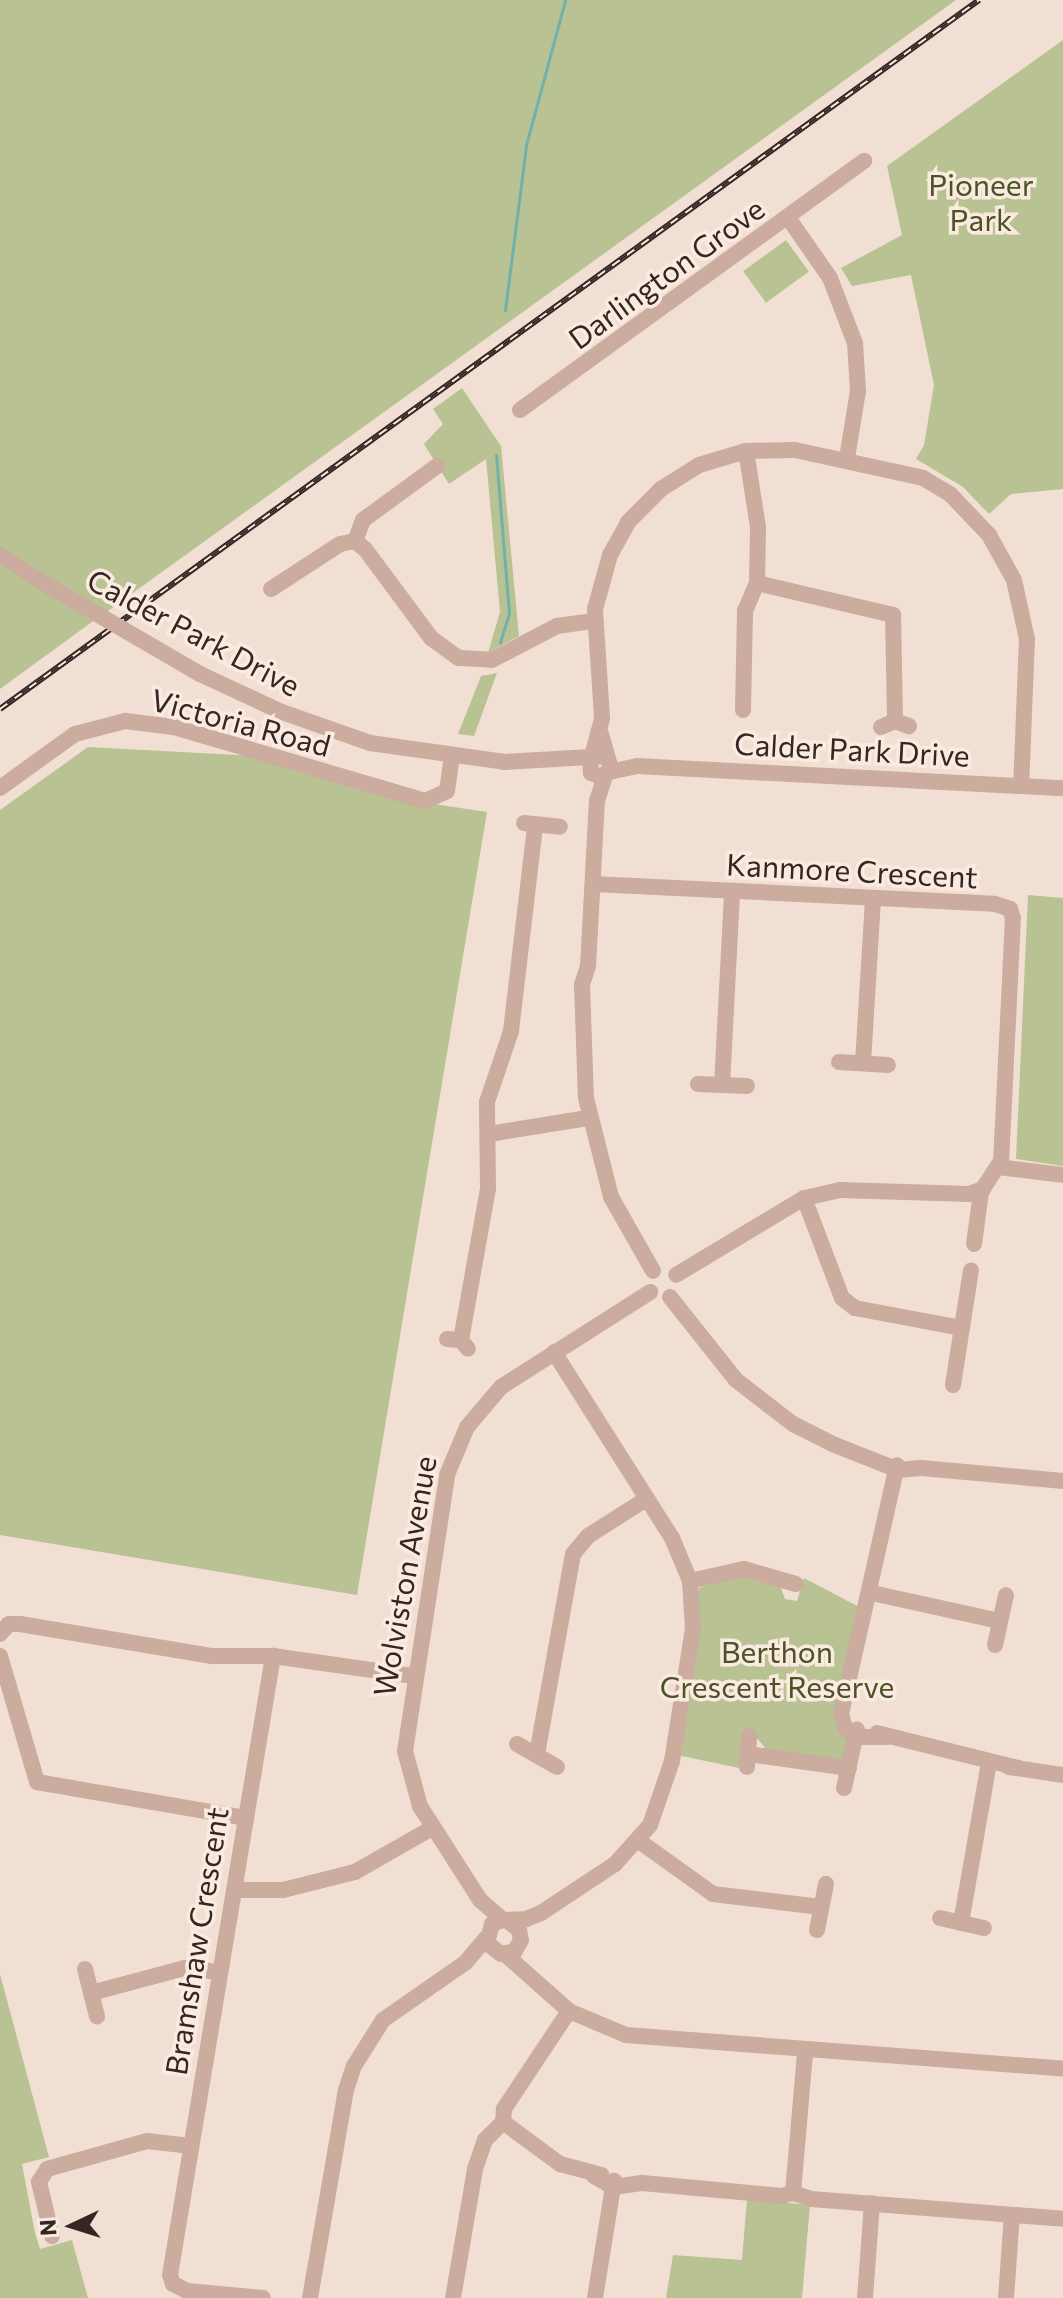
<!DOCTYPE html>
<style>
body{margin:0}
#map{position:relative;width:1063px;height:2298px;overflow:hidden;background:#f2dfd4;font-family:Commissioner,sans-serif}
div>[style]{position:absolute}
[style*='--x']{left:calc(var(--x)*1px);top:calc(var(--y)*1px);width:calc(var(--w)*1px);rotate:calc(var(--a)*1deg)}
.green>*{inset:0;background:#b9c293;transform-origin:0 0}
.stream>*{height:3px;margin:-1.5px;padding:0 1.5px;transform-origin:1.5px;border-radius:1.5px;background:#71b1aa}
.minor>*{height:16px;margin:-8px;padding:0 8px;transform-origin:8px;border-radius:8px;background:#cbac9f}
.rail>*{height:6px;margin-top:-3px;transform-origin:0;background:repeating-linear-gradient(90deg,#faeae0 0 9px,#332623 0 18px);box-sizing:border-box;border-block:2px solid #332623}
.minor-bridge>*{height:16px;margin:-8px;padding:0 8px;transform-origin:8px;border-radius:8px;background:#cbac9f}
span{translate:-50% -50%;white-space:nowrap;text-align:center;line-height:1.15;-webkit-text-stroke:7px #faeae0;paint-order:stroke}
.park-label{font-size:30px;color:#4a5325}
.street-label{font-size:30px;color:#332623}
.north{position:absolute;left:32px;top:2186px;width:80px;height:80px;-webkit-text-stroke:6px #faeae0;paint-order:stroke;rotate:266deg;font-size:22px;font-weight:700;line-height:32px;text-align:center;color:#332623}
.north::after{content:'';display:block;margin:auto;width:28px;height:36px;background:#332623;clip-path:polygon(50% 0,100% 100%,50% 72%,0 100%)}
</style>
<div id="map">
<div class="green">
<i style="clip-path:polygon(0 0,956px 0,105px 613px,0 551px)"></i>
<i style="clip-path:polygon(1063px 40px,1063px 489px,1011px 494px,989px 514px,963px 487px,916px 459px,924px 445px,934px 385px,911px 275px,852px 286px,841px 268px,902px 235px,887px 166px)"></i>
<i style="left:786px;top:240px;width:39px;height:53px;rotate:54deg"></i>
<i style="clip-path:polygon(462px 388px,501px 446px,519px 636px,488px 653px,500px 612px,486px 459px,449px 484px,424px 444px,443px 424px,433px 409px)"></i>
<i style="clip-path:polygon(0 559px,96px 619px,0 689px)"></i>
<i style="clip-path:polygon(497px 673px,474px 736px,458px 734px,481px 676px)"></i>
<i style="clip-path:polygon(88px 747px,273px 757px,380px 796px,487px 812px,357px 1595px,0 1535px,0 810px)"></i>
<i style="clip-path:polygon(1028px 895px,1063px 898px,1063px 1166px,1016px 1159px)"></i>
<i style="clip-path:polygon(744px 1573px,778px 1580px,785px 1599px,797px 1601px,804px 1578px,861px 1608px,839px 1719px,847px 1739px,843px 1760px,772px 1756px,755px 1736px,743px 1736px,739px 1768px,677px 1755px,692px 1675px,699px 1588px)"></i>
<i style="clip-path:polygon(0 1974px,49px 2157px,22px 2164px,35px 2233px,40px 2249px,72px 2240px,88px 2298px,0 2298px)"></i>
<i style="clip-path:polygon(747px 2199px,810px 2205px,802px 2298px,666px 2298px,673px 2255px,742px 2260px)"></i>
</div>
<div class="stream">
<i style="--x:505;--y:310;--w:166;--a:-82.7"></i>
<i style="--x:526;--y:145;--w:150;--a:-74.9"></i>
<i style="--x:496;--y:455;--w:159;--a:85.3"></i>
<i style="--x:509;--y:613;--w:31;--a:107"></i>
</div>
<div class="minor">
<i style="--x:789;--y:219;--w:72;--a:55.2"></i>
<i style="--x:830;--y:278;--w:70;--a:69"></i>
<i style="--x:855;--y:343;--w:48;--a:86.4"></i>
<i style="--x:858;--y:391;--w:68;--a:99.3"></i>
<i style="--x:520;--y:410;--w:425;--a:-35.9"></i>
<i style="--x:746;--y:451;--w:77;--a:81"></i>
<i style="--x:758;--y:527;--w:56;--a:91"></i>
<i style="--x:757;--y:583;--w:140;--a:13.2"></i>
<i style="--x:893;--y:615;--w:106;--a:88.9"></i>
<i style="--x:355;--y:541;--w:13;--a:39"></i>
<i style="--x:365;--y:549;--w:111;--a:53.4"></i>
<i style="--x:431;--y:638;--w:34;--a:36"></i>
<i style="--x:459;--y:658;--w:33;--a:3"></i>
<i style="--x:492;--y:660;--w:73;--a:-27.6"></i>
<i style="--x:557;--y:626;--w:37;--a:-8"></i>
<i style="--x:355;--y:541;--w:22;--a:-69"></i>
<i style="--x:363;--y:520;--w:92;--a:-36.1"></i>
<i style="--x:0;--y:555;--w:56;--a:32.6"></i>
<i style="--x:271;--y:589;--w:82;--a:-33.1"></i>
<i style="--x:340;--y:544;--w:15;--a:-11"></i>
<i style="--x:200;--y:674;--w:90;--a:24.9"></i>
<i style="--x:282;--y:712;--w:93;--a:19.4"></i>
<i style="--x:370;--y:743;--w:136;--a:8"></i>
<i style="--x:505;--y:762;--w:85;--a:-3.4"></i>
<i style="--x:743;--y:710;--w:99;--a:-88.8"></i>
<i style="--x:745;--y:611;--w:30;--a:-67"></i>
<i style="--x:881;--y:727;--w:15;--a:-23"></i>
<i style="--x:895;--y:721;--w:15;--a:20"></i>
<i style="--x:601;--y:734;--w:36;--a:74"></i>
<i style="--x:611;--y:769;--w:13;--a:141"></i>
<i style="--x:601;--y:777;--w:11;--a:-158"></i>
<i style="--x:591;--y:773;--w:16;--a:-94"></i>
<i style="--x:590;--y:757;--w:17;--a:-3"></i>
<i style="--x:592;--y:756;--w:39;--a:-75"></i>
<i style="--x:602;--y:718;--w:109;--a:-93.7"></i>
<i style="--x:595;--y:609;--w:56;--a:-74.5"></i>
<i style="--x:610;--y:555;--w:38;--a:-61"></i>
<i style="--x:628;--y:522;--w:47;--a:-45"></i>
<i style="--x:661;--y:489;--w:45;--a:-32.3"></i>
<i style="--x:699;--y:465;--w:49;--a:-16.6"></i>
<i style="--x:746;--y:451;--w:49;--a:-1.2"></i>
<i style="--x:795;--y:450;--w:131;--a:12.3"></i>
<i style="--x:923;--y:478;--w:31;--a:31"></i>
<i style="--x:950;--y:494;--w:57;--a:46.4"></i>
<i style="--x:989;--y:535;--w:51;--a:60.9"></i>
<i style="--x:1014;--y:580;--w:60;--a:77.6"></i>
<i style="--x:1027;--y:639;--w:147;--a:92.3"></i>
<i style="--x:609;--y:772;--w:29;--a:-12"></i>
<i style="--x:637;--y:766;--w:427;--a:3"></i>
<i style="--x:605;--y:776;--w:25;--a:108"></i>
<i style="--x:597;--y:800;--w:166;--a:93.1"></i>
<i style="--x:588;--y:966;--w:20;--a:108"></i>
<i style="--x:582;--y:985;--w:113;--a:88"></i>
<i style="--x:586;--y:1098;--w:102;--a:75.8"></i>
<i style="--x:611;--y:1197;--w:85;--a:60.4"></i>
<i style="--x:0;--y:788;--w:92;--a:-35.8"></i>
<i style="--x:75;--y:734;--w:52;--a:-14.6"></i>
<i style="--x:125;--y:721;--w:49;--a:7"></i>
<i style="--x:174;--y:727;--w:262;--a:16.4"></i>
<i style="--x:425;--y:801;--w:24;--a:-24"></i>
<i style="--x:447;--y:791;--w:34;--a:-82"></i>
<i style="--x:524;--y:823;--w:36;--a:6"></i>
<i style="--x:593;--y:884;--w:402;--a:2.8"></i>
<i style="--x:995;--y:904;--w:16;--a:18"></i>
<i style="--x:1010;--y:909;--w:9;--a:72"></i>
<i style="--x:1013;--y:918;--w:243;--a:92.8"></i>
<i style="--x:1001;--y:1161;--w:33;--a:123"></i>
<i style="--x:983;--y:1189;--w:15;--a:160"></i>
<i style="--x:969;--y:1194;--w:129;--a:-178.2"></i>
<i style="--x:840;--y:1190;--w:37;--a:167"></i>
<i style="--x:804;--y:1198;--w:149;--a:149"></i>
<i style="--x:839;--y:1062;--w:49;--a:3.5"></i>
<i style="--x:863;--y:1063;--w:164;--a:-86.5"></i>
<i style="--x:698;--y:1084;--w:49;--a:2.3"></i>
<i style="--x:722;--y:1085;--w:192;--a:-87"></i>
<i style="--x:489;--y:1134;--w:100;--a:-9.2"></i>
<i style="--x:998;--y:1167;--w:65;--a:7"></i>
<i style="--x:804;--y:1198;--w:107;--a:69.2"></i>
<i style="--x:842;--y:1298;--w:16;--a:38"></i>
<i style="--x:855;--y:1308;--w:109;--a:10.6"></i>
<i style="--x:974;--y:1244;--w:52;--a:-82.3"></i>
<i style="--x:670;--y:1297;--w:106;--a:51.5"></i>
<i style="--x:736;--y:1380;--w:72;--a:37.7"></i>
<i style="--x:793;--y:1424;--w:47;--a:26.6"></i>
<i style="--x:835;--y:1445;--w:68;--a:21.6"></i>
<i style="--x:898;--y:1470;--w:23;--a:-5"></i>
<i style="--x:921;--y:1468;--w:143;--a:5.2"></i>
<i style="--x:447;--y:1339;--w:14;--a:4"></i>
<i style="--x:461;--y:1340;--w:11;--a:52"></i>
<i style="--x:461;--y:1340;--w:153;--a:-79.9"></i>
<i style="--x:488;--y:1189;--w:87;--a:-90.7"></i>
<i style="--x:487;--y:1102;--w:75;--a:-71.3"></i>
<i style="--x:511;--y:1031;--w:206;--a:-83.3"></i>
<i style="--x:953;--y:1385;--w:116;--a:-81.1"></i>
<i style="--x:690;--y:1581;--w:55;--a:-12.5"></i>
<i style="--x:744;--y:1569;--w:54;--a:16.1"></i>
<i style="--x:872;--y:1593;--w:130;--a:12.4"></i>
<i style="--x:0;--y:1634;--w:13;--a:-48"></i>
<i style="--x:9;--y:1624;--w:11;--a:0"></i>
<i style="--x:20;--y:1624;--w:195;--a:9.5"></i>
<i style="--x:212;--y:1656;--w:61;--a:0"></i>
<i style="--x:995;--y:1645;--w:51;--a:-77.6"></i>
<i style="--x:0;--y:1656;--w:131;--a:73.6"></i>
<i style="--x:37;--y:1782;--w:211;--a:9.8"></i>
<i style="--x:877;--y:1733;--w:145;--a:13.9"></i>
<i style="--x:887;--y:1737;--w:32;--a:180"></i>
<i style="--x:855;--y:1737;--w:13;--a:-138"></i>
<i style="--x:845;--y:1728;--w:15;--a:-106"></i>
<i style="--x:841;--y:1714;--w:255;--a:-77.3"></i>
<i style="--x:517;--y:1744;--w:46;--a:29.9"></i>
<i style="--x:537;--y:1754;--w:203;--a:-79.8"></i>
<i style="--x:573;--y:1554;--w:23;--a:-50"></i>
<i style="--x:588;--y:1536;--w:69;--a:-32.5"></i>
<i style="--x:748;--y:1754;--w:102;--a:7.9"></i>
<i style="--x:747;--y:1767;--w:31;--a:-86"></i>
<i style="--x:1009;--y:1767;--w:55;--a:8.4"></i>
<i style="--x:844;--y:1788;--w:60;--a:-77.6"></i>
<i style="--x:639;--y:1841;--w:91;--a:35.6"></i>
<i style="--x:713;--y:1894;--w:108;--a:6.9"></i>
<i style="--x:234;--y:1890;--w:49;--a:0"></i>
<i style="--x:283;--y:1890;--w:74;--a:-14"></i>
<i style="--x:355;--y:1872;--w:89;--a:-29.7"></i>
<i style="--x:940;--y:1918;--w:45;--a:12.8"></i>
<i style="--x:503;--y:1920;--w:30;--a:-139"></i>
<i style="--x:480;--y:1900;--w:112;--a:-122.6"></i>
<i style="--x:420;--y:1806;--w:57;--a:-105.3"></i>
<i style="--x:405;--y:1751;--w:279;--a:-81.3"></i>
<i style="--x:447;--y:1475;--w:52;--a:-67.4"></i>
<i style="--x:467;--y:1427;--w:52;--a:-49.6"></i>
<i style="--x:501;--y:1387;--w:177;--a:-32.5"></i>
<i style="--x:507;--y:1920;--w:16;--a:40"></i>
<i style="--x:519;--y:1930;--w:10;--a:79"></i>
<i style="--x:521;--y:1940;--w:13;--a:119"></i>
<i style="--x:515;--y:1951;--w:14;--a:168"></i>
<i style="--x:501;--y:1954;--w:18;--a:-142"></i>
<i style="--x:487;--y:1943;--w:20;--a:-75"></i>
<i style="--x:492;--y:1924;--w:12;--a:-20"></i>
<i style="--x:503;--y:1920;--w:23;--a:-2"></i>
<i style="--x:526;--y:1919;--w:16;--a:-22"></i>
<i style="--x:541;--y:1913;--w:89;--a:-33.5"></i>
<i style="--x:615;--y:1864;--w:52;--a:-48.1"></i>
<i style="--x:650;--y:1825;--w:68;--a:-71"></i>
<i style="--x:672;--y:1761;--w:134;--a:-81"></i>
<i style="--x:693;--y:1629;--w:48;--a:-93.6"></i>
<i style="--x:690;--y:1581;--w:47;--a:-112.7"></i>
<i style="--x:672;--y:1538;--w:220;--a:-122.4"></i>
<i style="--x:961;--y:1923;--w:163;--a:-80.1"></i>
<i style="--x:817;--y:1930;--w:47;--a:-78.9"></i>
<i style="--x:506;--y:1955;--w:84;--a:41.6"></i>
<i style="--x:569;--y:2011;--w:62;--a:22.8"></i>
<i style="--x:626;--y:2035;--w:438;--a:4.4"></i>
<i style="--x:85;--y:1969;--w:49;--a:75.7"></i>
<i style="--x:91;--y:1993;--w:97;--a:-14.9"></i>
<i style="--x:185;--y:1968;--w:34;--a:7"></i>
<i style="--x:569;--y:2011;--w:118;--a:123.6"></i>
<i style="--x:504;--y:2109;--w:13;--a:94"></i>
<i style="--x:503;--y:2122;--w:71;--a:36.4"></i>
<i style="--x:560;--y:2164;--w:43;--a:14.7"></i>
<i style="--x:594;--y:2176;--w:22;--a:30"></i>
<i style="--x:613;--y:2187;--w:29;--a:-8"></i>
<i style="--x:642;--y:2183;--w:140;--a:5.3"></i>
<i style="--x:781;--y:2196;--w:12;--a:-14"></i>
<i style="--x:793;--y:2193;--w:19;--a:18"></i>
<i style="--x:811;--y:2199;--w:253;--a:4.5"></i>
<i style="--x:793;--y:2193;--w:142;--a:-85.1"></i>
<i style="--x:52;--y:2236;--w:56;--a:-103.5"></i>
<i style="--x:39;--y:2182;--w:15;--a:-58"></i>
<i style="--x:47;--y:2169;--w:104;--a:-15.6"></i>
<i style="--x:147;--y:2141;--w:44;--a:6.5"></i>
<i style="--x:263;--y:2298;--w:76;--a:-174.7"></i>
<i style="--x:187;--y:2291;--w:16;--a:-153"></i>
<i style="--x:173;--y:2284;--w:9;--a:-108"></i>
<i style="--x:170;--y:2275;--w:628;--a:-80.55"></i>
<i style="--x:273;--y:1656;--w:141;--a:8.1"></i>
<i style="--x:310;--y:2298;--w:211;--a:-80.2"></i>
<i style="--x:346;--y:2090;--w:25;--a:-72"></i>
<i style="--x:354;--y:2066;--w:54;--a:-57.8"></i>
<i style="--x:383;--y:2020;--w:101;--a:-34.9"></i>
<i style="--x:466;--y:1962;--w:31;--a:-50"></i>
<i style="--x:453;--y:2298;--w:131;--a:-80.3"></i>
<i style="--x:475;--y:2169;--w:31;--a:-71"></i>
<i style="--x:485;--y:2140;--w:25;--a:-45"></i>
<i style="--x:595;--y:2298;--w:119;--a:-80.8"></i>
<i style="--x:865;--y:2298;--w:95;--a:-85.8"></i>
<i style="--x:1006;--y:2298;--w:83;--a:-85.9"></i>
</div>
<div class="rail">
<i style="--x:0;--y:709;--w:1209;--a:-35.91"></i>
</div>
<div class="minor-bridge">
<i style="--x:47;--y:585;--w:177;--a:30.2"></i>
</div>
<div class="park-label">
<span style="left:981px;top:201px">Pioneer<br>Park</span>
<span style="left:777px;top:1668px">Berthon<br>Crescent Reserve</span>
</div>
<div class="street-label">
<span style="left:666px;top:273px;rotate:-36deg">Darlington Grove</span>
<span style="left:194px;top:632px;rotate:28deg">Calder Park Drive</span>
<span style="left:241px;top:722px;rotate:15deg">Victoria Road</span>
<span style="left:852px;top:749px;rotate:3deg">Calder Park Drive</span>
<span style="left:852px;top:870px;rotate:3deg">Kanmore Crescent</span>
<span style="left:404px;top:1576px;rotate:-80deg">Wolviston Avenue</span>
<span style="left:196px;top:1941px;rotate:-81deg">Bramshaw Crescent</span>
</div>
<div class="north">N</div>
</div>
